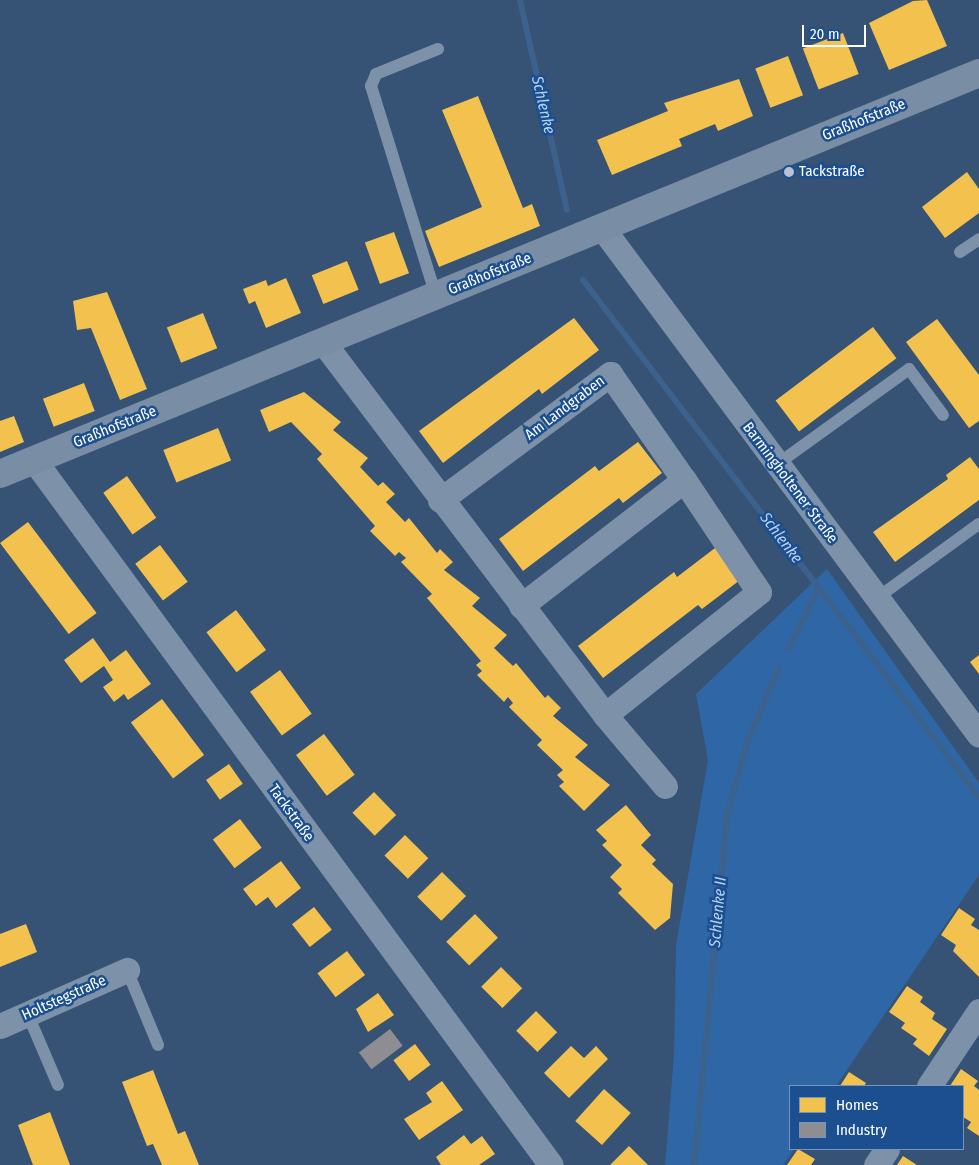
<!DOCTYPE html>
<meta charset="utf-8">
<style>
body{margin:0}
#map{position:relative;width:979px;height:1165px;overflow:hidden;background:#365274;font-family:"Fira Sans Condensed",sans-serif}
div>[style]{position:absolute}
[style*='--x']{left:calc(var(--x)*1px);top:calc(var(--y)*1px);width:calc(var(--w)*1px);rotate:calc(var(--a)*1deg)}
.green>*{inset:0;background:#2f66a5}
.homes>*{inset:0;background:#f2c14e;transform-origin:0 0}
.industry>*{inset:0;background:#8d8d92;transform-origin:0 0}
.stream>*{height:6px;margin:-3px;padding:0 3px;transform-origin:3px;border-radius:3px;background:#3b618d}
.lane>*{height:12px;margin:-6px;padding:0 6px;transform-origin:6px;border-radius:6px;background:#7d92a8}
.street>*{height:25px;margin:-12.5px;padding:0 12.5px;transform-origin:12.5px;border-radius:12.5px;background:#7d92a8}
.secondary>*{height:28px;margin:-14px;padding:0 14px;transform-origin:14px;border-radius:14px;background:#798da4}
.dots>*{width:14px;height:14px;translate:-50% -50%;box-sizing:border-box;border:2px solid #1b4f8f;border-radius:50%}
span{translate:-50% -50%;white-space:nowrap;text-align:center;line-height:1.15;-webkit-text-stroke:5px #1b4f8f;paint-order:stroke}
.street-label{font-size:15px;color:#fff}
.poi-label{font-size:15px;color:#fff}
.left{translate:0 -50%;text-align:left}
.water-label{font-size:16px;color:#b5d3f5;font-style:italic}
.legend{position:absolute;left:789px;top:1085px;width:175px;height:65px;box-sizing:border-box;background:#1b4f8f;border:1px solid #7695bc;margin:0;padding:6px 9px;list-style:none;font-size:15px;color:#fff}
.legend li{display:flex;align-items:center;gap:10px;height:25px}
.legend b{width:25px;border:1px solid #7695bc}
.scale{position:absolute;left:802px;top:25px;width:64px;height:22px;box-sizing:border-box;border:2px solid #fff;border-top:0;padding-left:6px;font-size:15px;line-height:18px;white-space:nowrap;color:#fff;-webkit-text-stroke:4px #1b4f8f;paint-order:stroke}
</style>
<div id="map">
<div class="green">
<i style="clip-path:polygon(827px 569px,979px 783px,979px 875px,836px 1086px,790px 1086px,790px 1149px,794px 1149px,783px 1165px,665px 1165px,674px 1054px,676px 945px,708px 760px,696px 694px)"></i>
</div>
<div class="homes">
<i style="clip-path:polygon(927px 0,947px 46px,889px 70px,869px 23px,913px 1px)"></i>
<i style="left:843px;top:33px;width:44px;height:43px;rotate:69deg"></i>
<i style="left:788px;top:56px;width:42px;height:35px;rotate:69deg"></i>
<i style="clip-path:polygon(739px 79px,753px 116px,718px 131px,715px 124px,679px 139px,682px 146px,612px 175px,597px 140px,668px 111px,664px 103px)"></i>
<i style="clip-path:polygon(478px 96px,523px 208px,532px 204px,540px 226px,439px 267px,425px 231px,482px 207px,442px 110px)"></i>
<i style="clip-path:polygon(967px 172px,979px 189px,979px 213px,945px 238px,922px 207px)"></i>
<i style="left:394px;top:232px;width:44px;height:31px;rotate:70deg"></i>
<i style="left:347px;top:261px;width:31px;height:38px;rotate:68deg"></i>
<i style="clip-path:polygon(286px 278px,301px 313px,266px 328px,255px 301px,249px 304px,243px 289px,266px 280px,268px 286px)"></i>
<i style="clip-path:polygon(107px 292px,147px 389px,120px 400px,91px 328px,77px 330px,73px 301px)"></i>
<i style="left:203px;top:313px;width:38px;height:39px;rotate:68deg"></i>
<i style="clip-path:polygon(574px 318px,599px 350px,542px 394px,539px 389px,443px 463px,419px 431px)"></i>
<i style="clip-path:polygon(937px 319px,979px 375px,979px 421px,969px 428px,906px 342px)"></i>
<i style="left:873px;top:327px;width:39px;height:122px;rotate:53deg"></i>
<i style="left:84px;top:383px;width:30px;height:44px;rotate:69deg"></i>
<i style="clip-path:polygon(304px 392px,341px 422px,333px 430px,368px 458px,360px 467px,378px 486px,383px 482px,395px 494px,386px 502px,405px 522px,409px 518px,437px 553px,440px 549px,453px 562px,444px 570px,480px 598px,472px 606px,507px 635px,494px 648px,513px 666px,516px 663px,545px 698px,548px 695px,561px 708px,553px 716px,588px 745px,575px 757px,610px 785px,584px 811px,559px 786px,564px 782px,557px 775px,563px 770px,537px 745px,542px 740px,509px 707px,513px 703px,508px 697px,504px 702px,477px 675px,482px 671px,476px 665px,481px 661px,427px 598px,432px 594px,401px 562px,406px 558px,399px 552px,395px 556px,370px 531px,375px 526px,317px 459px,322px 454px,291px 422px,269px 432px,260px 410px)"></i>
<i style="clip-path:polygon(14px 416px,24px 442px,0 452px,0 421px)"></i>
<i style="left:218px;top:428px;width:35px;height:59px;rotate:68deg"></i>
<i style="clip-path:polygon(638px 442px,662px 473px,623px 503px,619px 498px,523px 571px,499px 539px,595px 466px,599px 471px)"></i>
<i style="clip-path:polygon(970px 457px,979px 469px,979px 500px,895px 562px,873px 532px,948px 479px,946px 475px)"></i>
<i style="left:127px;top:476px;width:51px;height:29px;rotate:55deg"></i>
<i style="left:28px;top:522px;width:114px;height:35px;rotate:53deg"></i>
<i style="left:160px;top:545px;width:46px;height:31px;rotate:53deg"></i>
<i style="clip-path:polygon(715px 548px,740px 580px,702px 609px,698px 605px,603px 678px,578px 646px,674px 572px,677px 577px)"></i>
<i style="left:236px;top:610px;width:50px;height:37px;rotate:53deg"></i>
<i style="clip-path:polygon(93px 638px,110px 662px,126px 650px,151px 684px,128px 700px,124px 694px,114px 702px,103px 687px,113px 680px,104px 666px,81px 683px,64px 660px)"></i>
<i style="clip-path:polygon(979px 655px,979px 674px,970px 662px)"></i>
<i style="left:280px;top:670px;width:54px;height:37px;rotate:54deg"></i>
<i style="left:162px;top:699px;width:70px;height:39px;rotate:53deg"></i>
<i style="left:324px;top:734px;width:51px;height:35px;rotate:53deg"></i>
<i style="left:229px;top:764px;width:24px;height:28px;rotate:55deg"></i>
<i style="left:374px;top:792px;width:32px;height:30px;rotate:46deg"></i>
<i style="clip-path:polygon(626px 805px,651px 835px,641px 845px,656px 860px,652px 864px,673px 884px,670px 918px,655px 930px,618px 893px,622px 889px,610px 877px,622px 865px,602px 845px,607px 841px,596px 830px)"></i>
<i style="left:240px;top:819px;width:36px;height:34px;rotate:53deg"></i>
<i style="left:405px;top:835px;width:33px;height:29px;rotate:45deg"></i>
<i style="clip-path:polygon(281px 861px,301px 888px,276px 908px,268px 897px,256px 906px,243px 889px)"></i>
<i style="left:442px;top:872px;width:34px;height:35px;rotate:45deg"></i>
<i style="left:314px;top:907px;width:29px;height:28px;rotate:52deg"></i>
<i style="clip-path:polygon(959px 908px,975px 919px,971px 925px,979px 930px,979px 977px,953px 951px,956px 945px,941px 935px)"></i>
<i style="left:475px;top:914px;width:33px;height:40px;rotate:46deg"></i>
<i style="clip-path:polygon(26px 924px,37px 952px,0 967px,0 934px)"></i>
<i style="left:347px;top:951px;width:30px;height:37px;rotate:53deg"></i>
<i style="left:501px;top:967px;width:30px;height:28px;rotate:45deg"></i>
<i style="clip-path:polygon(907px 986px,923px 997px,920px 1002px,935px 1013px,932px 1019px,947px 1029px,929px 1056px,913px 1044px,917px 1039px,901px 1028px,905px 1023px,889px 1012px)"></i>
<i style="clip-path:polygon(378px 993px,394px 1015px,368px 1032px,356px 1009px)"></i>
<i style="left:536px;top:1011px;width:30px;height:28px;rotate:45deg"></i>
<i style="left:415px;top:1044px;width:26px;height:27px;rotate:53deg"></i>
<i style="clip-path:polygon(571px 1046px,584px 1058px,596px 1046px,608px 1059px,569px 1098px,544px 1073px)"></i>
<i style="clip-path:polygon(961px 1069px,978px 1081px,974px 1086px,979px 1090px,979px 1136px,967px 1128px,971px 1122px,963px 1117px,963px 1086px,950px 1086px)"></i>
<i style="clip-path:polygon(153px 1070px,178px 1134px,185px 1131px,199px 1165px,162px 1165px,153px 1144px,147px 1146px,122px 1082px)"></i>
<i style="clip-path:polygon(849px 1072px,866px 1083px,864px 1086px,840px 1086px)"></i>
<i style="clip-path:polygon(442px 1081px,463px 1110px,419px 1140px,404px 1119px,432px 1102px,426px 1093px)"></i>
<i style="left:604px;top:1089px;width:36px;height:43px;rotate:42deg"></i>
<i style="clip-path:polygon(50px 1112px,70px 1165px,33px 1165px,18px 1125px)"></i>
<i style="clip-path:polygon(464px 1135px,471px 1144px,482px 1136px,495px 1154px,479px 1165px,441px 1165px,436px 1157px)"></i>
<i style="clip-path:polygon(629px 1146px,648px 1165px,610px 1165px)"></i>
<i style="clip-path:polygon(798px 1149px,815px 1159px,811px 1165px,787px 1165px)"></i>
<i style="clip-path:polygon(903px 1156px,917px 1165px,897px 1165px)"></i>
</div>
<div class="industry">
<i style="left:390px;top:1029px;width:21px;height:39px;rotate:53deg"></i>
</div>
<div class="stream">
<i style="--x:520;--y:0;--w:215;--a:77.4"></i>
<i style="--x:583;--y:280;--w:651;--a:52.55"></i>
<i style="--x:789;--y:648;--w:67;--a:-63.4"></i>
<i style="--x:694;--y:1165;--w:353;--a:-84.6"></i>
<i style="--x:727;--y:814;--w:79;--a:-73.9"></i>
<i style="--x:749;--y:738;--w:76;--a:-66.8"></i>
</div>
<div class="lane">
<i style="--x:960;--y:252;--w:23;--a:-34"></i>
<i style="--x:436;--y:296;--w:220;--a:-107.2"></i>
<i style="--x:371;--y:86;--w:13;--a:-67"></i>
<i style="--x:376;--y:74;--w:67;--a:-22"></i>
<i style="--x:776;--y:465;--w:164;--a:-35.8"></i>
<i style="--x:909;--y:369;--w:57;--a:53.5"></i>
<i style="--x:877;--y:598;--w:126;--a:-36"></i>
<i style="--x:127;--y:970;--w:81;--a:67.5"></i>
<i style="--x:28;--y:1015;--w:76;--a:66.8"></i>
</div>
<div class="street">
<i style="--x:603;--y:229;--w:630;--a:53.38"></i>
<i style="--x:323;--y:342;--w:468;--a:52.9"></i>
<i style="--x:605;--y:715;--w:93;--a:49.8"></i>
<i style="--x:34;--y:460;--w:874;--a:53.75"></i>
<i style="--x:440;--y:500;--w:212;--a:-36.5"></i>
<i style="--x:610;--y:374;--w:129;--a:55.1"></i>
<i style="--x:684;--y:480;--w:206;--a:142.3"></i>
<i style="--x:605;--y:715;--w:197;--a:-38.6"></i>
<i style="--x:759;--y:592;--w:135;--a:-123.8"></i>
<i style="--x:0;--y:1026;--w:139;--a:-23.8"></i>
<i style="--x:929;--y:1086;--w:90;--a:-56.3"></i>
<i style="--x:876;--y:1165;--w:19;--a:-55"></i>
</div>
<div class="secondary">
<i style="--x:0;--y:474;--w:1058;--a:-22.27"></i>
</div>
<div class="dots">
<i style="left:789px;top:172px;background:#b9c2ce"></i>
</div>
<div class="street-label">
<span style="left:864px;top:120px;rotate:-22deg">Graßhofstraße</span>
<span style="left:490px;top:274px;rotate:-22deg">Graßhofstraße</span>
<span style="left:565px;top:408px;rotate:-37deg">Am Landgraben</span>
<span style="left:115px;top:427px;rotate:-22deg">Graßhofstraße</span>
<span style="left:790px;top:483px;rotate:53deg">Barmingholtener Straße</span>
<span style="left:291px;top:813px;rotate:54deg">Tackstraße</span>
<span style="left:64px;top:998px;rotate:-24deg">Holtstegstraße</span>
</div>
<div class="poi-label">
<span class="left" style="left:799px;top:172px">Tackstraße</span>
</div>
<div class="water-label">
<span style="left:543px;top:105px;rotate:77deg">Schlenke</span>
<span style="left:781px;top:538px;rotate:53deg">Schlenke</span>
<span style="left:718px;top:912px;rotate:-85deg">Schlenke II</span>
</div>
<ul class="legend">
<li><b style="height:14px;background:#f2c14e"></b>Homes</li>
<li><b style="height:14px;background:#8d8d92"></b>Industry</li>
</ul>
<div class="scale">20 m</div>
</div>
